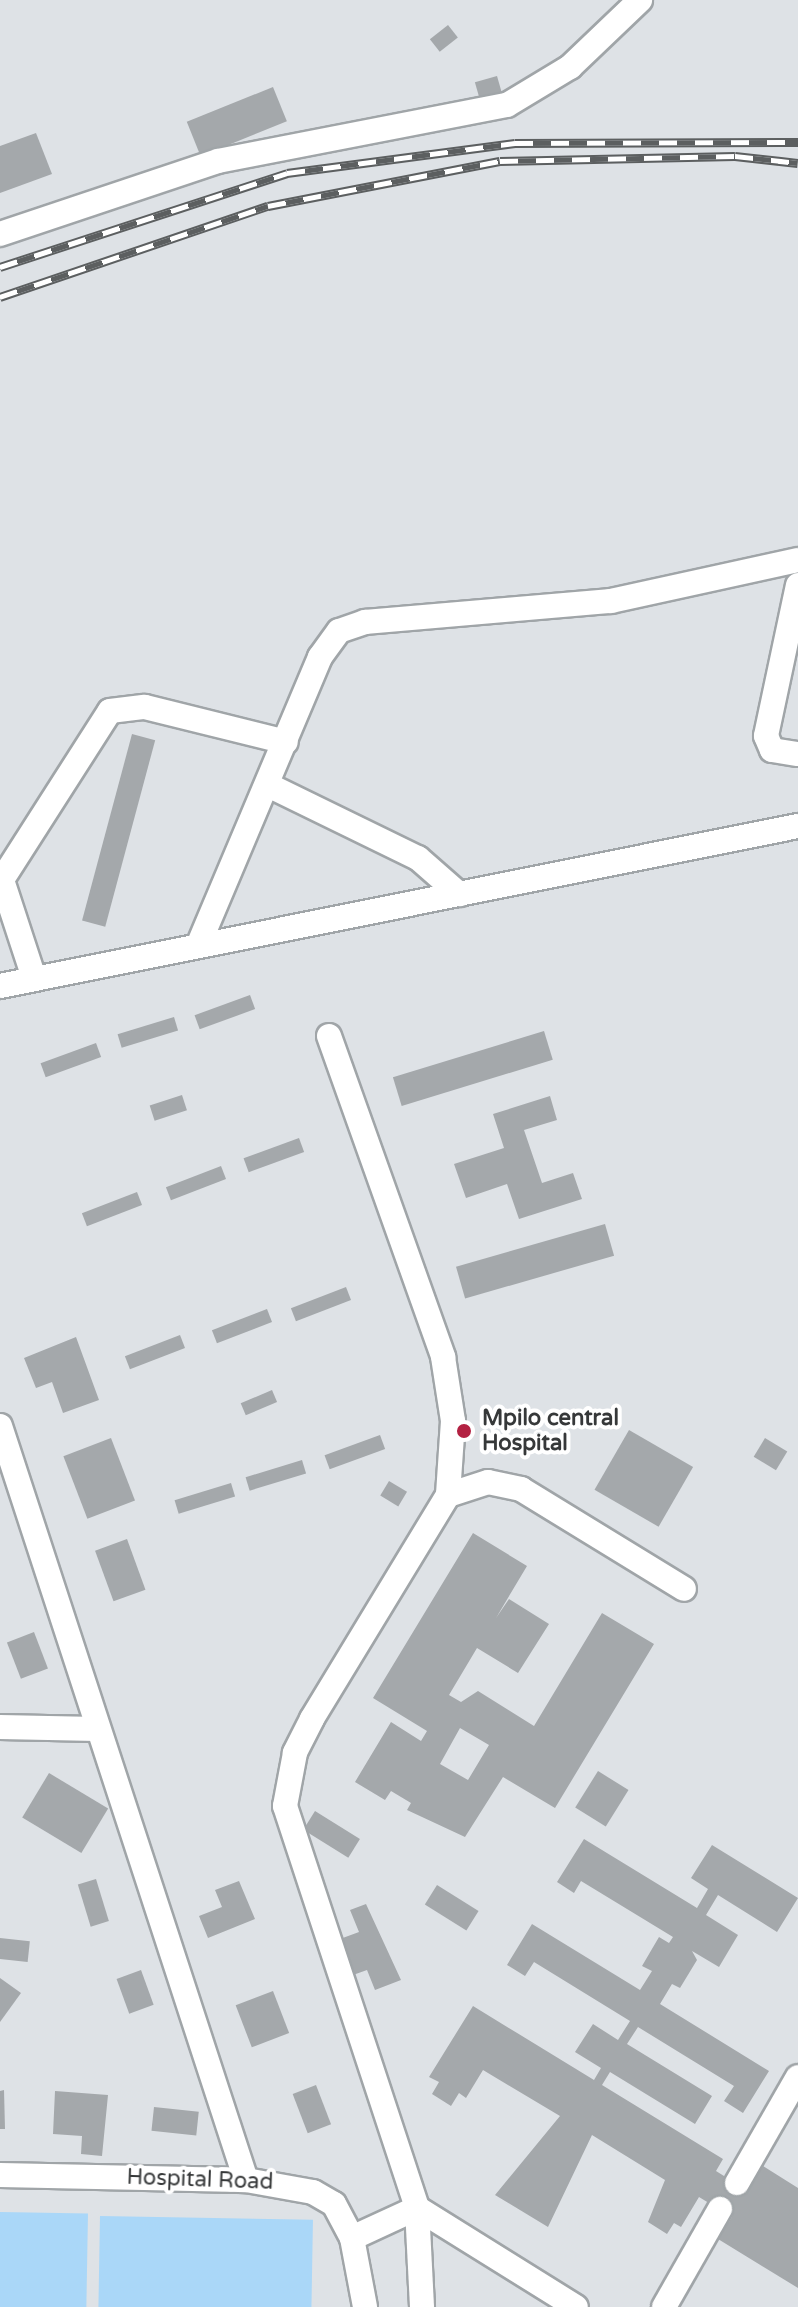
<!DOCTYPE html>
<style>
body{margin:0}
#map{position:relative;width:798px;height:2307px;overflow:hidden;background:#dee2e6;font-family:"Varela Round",sans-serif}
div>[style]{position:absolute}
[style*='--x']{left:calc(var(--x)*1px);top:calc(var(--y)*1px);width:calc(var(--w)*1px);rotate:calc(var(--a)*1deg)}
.green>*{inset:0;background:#aad7f8;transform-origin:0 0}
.building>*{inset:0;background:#a4a8ab;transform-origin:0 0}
.roads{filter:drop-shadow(2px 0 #a0a5a8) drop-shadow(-2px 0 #a0a5a8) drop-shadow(0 2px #a0a5a8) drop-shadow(0 -2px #a0a5a8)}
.minor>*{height:24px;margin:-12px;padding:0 12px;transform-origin:12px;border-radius:12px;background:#fff}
.rail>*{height:9px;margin-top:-4.5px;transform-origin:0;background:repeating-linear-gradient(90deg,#fff 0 18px,#5c5f60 0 36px);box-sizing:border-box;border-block:2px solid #5c5f60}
.dots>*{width:22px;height:22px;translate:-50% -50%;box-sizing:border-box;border:4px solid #fff;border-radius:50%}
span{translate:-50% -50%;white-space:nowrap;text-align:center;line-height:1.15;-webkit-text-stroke:8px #fff;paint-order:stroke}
.poi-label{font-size:22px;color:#363839;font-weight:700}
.left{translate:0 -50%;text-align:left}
.street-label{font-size:22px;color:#363839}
</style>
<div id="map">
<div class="green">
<i style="left:0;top:2212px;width:88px;height:95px;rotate:1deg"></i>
<i style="left:100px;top:2216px;width:213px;height:91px;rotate:1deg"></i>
</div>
<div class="building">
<i style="left:448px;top:25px;width:16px;height:23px;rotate:52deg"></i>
<i style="left:497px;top:76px;width:22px;height:23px;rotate:74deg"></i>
<i style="left:273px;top:87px;width:37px;height:93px;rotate:68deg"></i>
<i style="clip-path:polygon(36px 133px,52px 174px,0 193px,0 146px)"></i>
<i style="left:132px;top:734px;width:24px;height:193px;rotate:15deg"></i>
<i style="left:250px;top:995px;width:15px;height:59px;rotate:70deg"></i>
<i style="left:174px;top:1017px;width:14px;height:59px;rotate:73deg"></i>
<i style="left:544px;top:1031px;width:30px;height:158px;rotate:73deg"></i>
<i style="left:96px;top:1043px;width:15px;height:59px;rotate:70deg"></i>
<i style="left:182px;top:1095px;width:16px;height:34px;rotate:72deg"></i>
<i style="clip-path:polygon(550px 1096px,557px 1120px,524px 1130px,542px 1183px,573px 1173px,582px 1199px,519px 1219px,507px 1184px,466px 1198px,454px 1164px,504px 1148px,493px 1114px)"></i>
<i style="left:299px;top:1138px;width:15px;height:59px;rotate:70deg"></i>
<i style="left:221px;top:1166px;width:14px;height:59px;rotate:69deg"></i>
<i style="left:137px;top:1192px;width:14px;height:59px;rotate:69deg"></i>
<i style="left:605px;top:1224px;width:33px;height:155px;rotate:74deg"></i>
<i style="left:346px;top:1287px;width:14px;height:59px;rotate:69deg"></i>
<i style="left:267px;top:1309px;width:14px;height:59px;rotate:69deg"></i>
<i style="left:180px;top:1335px;width:14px;height:59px;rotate:69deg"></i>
<i style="clip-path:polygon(76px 1337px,99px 1400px,63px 1413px,52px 1382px,36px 1388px,24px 1358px)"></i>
<i style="left:272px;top:1390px;width:13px;height:34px;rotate:67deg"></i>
<i style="left:629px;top:1430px;width:74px;height:69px;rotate:30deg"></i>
<i style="left:380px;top:1435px;width:15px;height:59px;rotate:70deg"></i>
<i style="left:111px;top:1438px;width:67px;height:51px;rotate:69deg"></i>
<i style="left:765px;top:1438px;width:26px;height:22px;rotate:31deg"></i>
<i style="left:302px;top:1460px;width:14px;height:59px;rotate:73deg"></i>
<i style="left:389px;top:1481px;width:21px;height:17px;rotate:31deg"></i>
<i style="left:231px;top:1483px;width:14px;height:59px;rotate:73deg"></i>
<i style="clip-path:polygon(evenodd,473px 1533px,527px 1566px,496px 1618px,509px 1599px,549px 1624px,518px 1673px,477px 1648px,449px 1695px,461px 1702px,478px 1691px,534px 1726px,602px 1613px,654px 1644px,555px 1808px,503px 1777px,465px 1837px,407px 1810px,411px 1803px,391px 1791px,385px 1800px,355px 1782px,391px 1722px,421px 1741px,427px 1731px,373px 1698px,473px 1533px,460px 1728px,489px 1745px,468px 1780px,440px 1764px,460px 1728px)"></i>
<i style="left:127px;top:1539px;width:54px;height:34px;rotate:70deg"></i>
<i style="left:34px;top:1632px;width:39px;height:29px;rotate:69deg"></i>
<i style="left:598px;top:1771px;width:36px;height:43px;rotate:32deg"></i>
<i style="left:49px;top:1773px;width:69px;height:52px;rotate:31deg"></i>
<i style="left:315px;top:1811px;width:53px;height:22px;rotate:32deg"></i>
<i style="clip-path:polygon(584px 1839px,697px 1908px,708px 1889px,691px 1878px,712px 1845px,798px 1898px,777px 1932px,718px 1895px,706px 1915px,738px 1935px,719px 1967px,692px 1951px,697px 1960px,680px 1988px,672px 1984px,660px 2004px,769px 2071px,743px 2113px,724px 2101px,734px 2086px,638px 2027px,627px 2044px,712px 2096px,695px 2124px,610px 2072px,602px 2085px,723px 2159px,716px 2171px,748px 2191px,763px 2166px,798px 2188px,798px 2288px,718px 2239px,732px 2217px,699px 2197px,681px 2227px,674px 2223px,667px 2234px,648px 2222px,665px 2180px,592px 2135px,548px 2227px,495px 2195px,560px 2116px,483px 2070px,466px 2098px,459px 2093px,451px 2106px,432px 2094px,439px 2082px,429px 2077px,473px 2006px,594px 2080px,601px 2068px,575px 2052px,593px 2024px,618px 2040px,630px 2021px,534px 1962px,525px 1976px,507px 1965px,532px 1924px,640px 1990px,652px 1971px,642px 1966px,659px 1937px,669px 1943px,673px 1937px,581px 1881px,574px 1893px,557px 1882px)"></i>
<i style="left:96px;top:1879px;width:44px;height:19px;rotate:73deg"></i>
<i style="clip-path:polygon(239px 1881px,255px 1919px,208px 1938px,199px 1916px,222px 1907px,215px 1890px)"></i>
<i style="left:437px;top:1885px;width:49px;height:23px;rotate:32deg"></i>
<i style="clip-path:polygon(366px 1904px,401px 1980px,375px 1990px,367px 1970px,353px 1975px,340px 1939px,359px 1932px,350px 1910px)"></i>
<i style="left:0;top:1938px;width:30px;height:21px;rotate:6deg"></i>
<i style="left:141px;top:1970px;width:37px;height:26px;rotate:70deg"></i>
<i style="clip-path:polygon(0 1978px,21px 1993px,0 2022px)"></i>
<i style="left:273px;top:1991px;width:45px;height:40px;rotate:69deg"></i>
<i style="left:316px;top:2085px;width:42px;height:25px;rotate:69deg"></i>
<i style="clip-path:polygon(4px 2090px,5px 2129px,0 2129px,0 2091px)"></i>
<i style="clip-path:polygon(55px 2091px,108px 2095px,102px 2156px,81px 2154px,82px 2136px,53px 2134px)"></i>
<i style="left:154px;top:2107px;width:45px;height:24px;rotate:6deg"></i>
</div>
<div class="roads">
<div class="minor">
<i style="--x:0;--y:234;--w:230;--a:-18.5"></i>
<i style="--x:218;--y:161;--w:294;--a:-11"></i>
<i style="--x:507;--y:105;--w:74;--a:-31.1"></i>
<i style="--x:570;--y:67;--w:97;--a:-43.7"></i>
<i style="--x:798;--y:585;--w:154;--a:102"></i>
<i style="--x:766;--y:736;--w:15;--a:67"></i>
<i style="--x:772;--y:750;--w:26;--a:9"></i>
<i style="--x:268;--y:785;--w:167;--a:26"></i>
<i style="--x:418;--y:858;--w:55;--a:41.3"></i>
<i style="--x:0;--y:874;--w:109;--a:71.9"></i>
<i style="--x:3;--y:878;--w:198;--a:-57.4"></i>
<i style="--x:110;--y:711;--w:35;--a:-7"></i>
<i style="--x:145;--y:707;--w:145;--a:13.9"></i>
<i style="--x:198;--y:946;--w:314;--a:-67.1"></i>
<i style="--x:320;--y:657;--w:32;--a:-54"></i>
<i style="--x:339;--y:631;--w:28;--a:-19"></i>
<i style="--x:365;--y:622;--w:247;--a:-4.9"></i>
<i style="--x:611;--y:601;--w:191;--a:-12.4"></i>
<i style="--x:0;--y:986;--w:814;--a:-11.34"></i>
<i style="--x:329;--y:1036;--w:341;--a:70.4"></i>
<i style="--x:443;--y:1357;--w:65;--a:81.1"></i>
<i style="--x:453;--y:1421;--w:74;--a:93.9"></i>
<i style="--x:448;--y:1495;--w:262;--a:121.3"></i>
<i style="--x:312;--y:1719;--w:38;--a:117"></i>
<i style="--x:295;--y:1753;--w:54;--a:100.7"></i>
<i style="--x:285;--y:1806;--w:423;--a:71.8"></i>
<i style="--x:417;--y:2208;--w:99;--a:87.1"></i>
<i style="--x:0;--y:1426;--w:793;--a:71.93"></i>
<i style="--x:448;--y:1495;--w:42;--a:-18"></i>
<i style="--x:488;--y:1482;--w:34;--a:12"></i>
<i style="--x:521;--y:1489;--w:191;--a:31.5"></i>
<i style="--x:0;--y:1727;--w:97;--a:1.2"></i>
<i style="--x:0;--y:2175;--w:246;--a:1.2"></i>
<i style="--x:246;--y:2180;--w:68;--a:10.2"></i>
<i style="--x:313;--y:2192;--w:24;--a:30"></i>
<i style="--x:334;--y:2204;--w:38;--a:62"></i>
<i style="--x:352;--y:2238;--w:70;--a:79.3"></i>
<i style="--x:737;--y:2183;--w:122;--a:-60.1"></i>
<i style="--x:352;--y:2238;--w:72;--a:-24.8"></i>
<i style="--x:417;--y:2208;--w:187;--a:31.9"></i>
<i style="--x:664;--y:2307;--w:113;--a:-60.3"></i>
</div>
</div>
<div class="rail">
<i style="--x:0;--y:267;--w:302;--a:-18.1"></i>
<i style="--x:287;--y:173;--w:230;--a:-7.5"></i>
<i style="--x:515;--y:143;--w:283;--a:-0.2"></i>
<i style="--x:0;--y:297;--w:283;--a:-18.8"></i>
<i style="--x:268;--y:206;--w:236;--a:-11"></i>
<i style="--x:500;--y:161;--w:235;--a:-1.2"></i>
<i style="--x:735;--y:156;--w:63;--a:6.3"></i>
</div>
<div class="dots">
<i style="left:464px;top:1431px;background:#b32142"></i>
</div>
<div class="poi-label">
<span class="left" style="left:482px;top:1431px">Mpilo central<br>Hospital</span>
</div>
<div class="street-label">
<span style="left:200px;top:2180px;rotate:2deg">Hospital Road</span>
</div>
</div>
